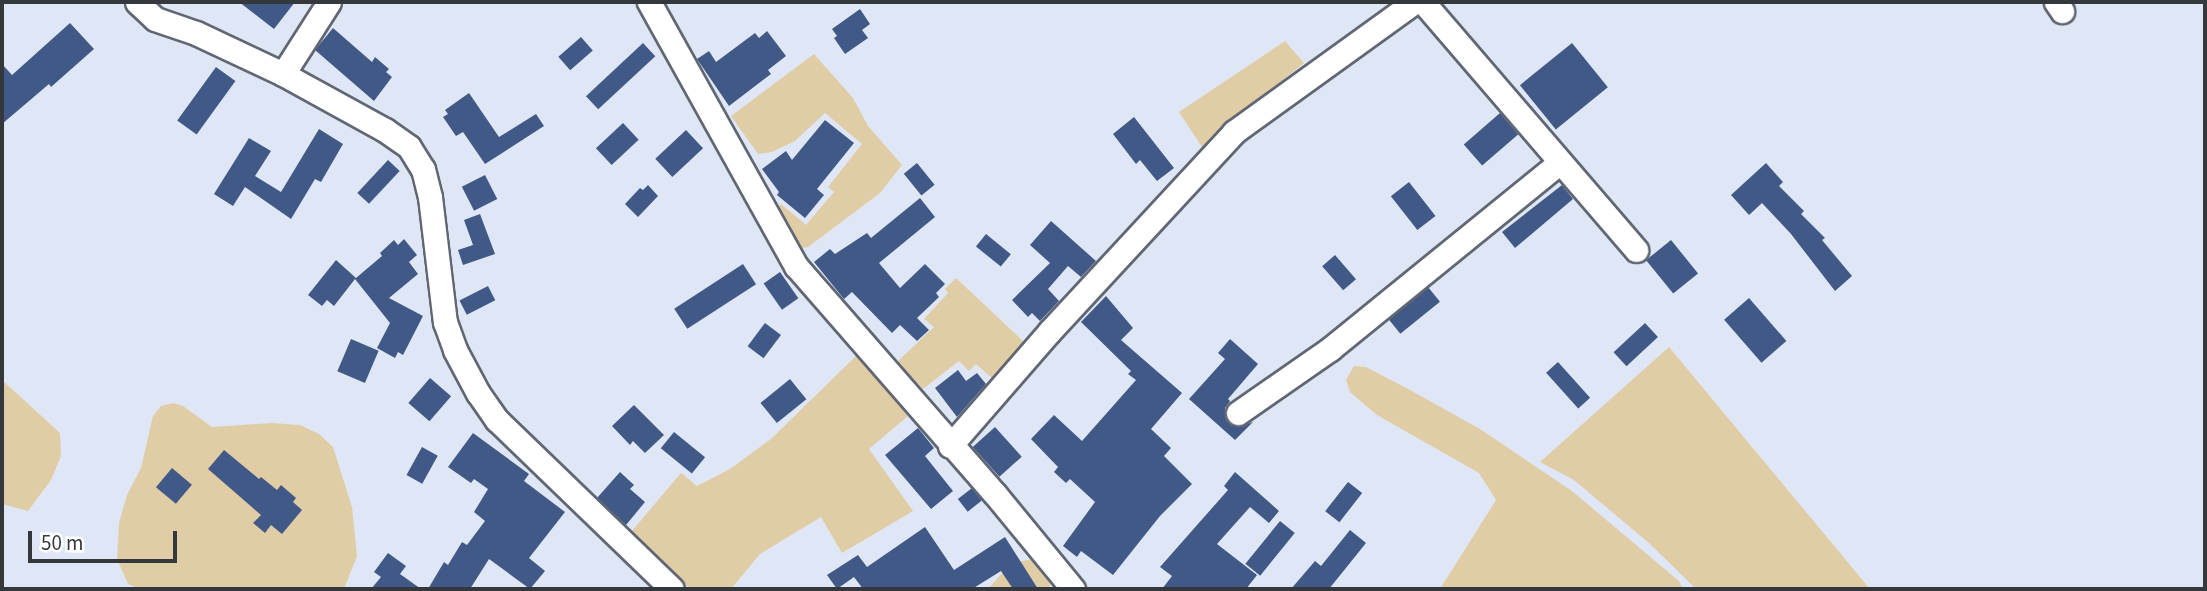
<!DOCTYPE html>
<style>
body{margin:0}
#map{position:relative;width:2207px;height:591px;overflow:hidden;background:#dfe7f6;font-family:"Source Sans 3",sans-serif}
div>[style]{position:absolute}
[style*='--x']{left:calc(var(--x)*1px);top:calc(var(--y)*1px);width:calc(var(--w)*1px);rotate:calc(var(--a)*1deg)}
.green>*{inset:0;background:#e0cda6}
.building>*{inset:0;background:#415987;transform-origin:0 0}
.roads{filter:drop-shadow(2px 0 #606773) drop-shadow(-2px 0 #606773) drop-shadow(0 2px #606773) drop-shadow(0 -2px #606773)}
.minor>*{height:23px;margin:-11.5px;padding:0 11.5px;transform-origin:11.5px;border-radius:11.5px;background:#fff}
span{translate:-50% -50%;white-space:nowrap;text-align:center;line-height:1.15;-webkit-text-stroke:7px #fff;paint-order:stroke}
.frame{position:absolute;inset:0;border:4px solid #34373c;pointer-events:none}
.scale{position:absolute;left:28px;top:531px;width:149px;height:32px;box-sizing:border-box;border:4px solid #34373c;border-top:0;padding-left:9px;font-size:21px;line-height:24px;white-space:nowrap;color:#34373c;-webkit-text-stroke:5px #fff;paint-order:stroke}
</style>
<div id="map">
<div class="green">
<i style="clip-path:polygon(1285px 41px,1304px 63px,1232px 121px,1204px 150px,1179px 112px)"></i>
<i style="clip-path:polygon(814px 54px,853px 98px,868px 126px,902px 165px,880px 193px,808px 247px,798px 249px,772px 213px,781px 204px,806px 225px,834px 192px,828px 187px,862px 144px,825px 113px,795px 141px,772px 152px,758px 154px,731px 116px)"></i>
<i style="clip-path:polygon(956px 278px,1024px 342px,995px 381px,976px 364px,969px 371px,959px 361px,923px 389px,897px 362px,934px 327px,924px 319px,948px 293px,945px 289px)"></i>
<i style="clip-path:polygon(1669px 347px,1870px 589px,1696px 589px,1650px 544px,1574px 480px,1540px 462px)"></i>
<i style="clip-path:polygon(857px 355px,908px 416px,869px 449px,913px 511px,842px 553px,821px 517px,760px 554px,731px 589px,690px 589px,631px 532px,681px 473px,697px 486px,730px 469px,771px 439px)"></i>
<i style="clip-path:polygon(1354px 366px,1366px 367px,1410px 390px,1480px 429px,1572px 491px,1679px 581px,1683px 589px,1440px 589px,1496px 500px,1479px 473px,1377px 415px,1350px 392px,1346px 380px)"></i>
<i style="clip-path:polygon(2px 380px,60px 433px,61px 456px,51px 480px,28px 511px,2px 504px)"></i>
<i style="clip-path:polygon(173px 403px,183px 406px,212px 427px,272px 423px,300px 425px,319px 434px,333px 447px,352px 507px,357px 556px,344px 589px,140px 589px,128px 584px,117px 559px,119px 523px,127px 495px,141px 468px,153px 416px,161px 406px)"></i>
<i style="clip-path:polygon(1034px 559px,1045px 569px,1051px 589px,988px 589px,1011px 563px)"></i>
</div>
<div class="building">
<i style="clip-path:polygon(239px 2px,295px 2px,274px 29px)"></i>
<i style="clip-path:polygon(860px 9px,870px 24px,862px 30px,868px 38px,845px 54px,834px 38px,837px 36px,832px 29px)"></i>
<i style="clip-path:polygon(70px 23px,94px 49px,51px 87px,49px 84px,2px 124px,2px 64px,12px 75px)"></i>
<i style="clip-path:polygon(333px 28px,372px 62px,375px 57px,389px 69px,386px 72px,392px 77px,374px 101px,315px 50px)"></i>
<i style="clip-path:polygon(767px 31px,786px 56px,768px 70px,771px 74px,729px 106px,697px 59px,709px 51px,716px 62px,755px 33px,759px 38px)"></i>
<i style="left:581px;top:37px;width:18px;height:30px;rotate:49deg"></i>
<i style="left:643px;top:43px;width:18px;height:78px;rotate:47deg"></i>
<i style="left:1572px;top:43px;width:57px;height:67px;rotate:51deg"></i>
<i style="left:216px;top:67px;width:24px;height:66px;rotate:36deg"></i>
<i style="clip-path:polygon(469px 93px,499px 137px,536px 114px,544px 126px,485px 164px,463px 132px,456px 136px,443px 117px,448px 114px,445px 110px)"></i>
<i style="left:1500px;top:113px;width:28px;height:48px;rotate:49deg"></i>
<i style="clip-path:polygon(1134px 117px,1174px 168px,1157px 181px,1140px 160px,1136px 164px,1113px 134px)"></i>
<i style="clip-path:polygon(825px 120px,854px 143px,817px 189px,824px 195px,805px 218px,777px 195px,779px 192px,762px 169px,786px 151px,792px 160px)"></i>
<i style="left:623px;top:123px;width:23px;height:37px;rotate:47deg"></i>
<i style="clip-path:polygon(319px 129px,343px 144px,321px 182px,315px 179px,291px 219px,245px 187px,233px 206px,214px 194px,249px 138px,271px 151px,255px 176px,281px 192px)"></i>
<i style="left:686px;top:130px;width:25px;height:42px;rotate:47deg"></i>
<i style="left:388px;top:160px;width:16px;height:45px;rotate:43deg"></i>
<i style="left:917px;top:163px;width:28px;height:17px;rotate:51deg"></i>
<i style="clip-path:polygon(1766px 163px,1783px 182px,1779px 186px,1804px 211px,1801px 214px,1825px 238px,1822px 240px,1852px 276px,1835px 291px,1791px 234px,1762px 203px,1749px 215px,1731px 195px)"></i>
<i style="left:485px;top:175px;width:27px;height:26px;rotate:63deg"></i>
<i style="left:1409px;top:182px;width:43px;height:23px;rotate:52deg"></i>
<i style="clip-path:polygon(648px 185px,658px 196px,638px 217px,625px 204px,640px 188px,643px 190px)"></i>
<i style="clip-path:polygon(1562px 185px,1573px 199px,1515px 248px,1502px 232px)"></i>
<i style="clip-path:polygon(920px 198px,935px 217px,879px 263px,900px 288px,925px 264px,945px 284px,936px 293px,939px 297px,917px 318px,929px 330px,917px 341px,900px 325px,892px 333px,852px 292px,844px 299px,814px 262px,830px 249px,835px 254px,867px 233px,871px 238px)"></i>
<i style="clip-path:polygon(480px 214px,495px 254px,463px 265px,458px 250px,473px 245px,464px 220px)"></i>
<i style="clip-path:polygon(1051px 221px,1096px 261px,1081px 277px,1068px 266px,1048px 289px,1059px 301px,1040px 321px,1032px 313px,1028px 317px,1012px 300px,1050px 263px,1030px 245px)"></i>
<i style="left:986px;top:234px;width:32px;height:16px;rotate:39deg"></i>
<i style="clip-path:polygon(404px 239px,417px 255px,409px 262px,418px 274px,389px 298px,423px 316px,403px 355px,398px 352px,395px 358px,377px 348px,390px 323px,355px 279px,334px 306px,327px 300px,322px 306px,308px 295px,336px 260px,356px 278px,382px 256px,380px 253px,394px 240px,398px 245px)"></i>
<i style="left:1671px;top:240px;width:43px;height:32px;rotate:51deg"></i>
<i style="left:1335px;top:255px;width:32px;height:17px;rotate:49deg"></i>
<i style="left:743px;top:264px;width:24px;height:82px;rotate:57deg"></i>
<i style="left:780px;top:272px;width:32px;height:20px;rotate:55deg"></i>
<i style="left:488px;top:286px;width:16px;height:32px;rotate:63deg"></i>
<i style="left:1428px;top:287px;width:19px;height:51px;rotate:51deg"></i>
<i style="clip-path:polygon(1106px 296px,1133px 328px,1121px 340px,1182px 393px,1151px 429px,1171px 448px,1164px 456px,1192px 484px,1160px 516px,1113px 575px,1081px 551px,1077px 557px,1063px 546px,1095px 502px,1070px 479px,1066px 483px,1054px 472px,1058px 467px,1031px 439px,1054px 415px,1082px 441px,1136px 380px,1128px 374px,1131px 371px,1081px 322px)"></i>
<i style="left:1749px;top:298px;width:57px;height:33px;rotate:49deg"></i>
<i style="left:765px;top:323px;width:20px;height:29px;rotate:37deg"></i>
<i style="left:1645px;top:323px;width:19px;height:43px;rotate:47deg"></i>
<i style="left:351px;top:339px;width:30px;height:35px;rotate:23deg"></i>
<i style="clip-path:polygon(1230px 339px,1258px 364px,1228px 399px,1230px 401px,1225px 408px,1226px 420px,1231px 425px,1240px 427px,1253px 422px,1235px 440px,1189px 399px,1225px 359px,1218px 353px)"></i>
<i style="left:1558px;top:362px;width:48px;height:16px;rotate:48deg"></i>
<i style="clip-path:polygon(958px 370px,966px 381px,977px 373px,986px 384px,957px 417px,935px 388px)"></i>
<i style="left:430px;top:378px;width:28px;height:33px;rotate:41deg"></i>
<i style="left:790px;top:379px;width:26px;height:38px;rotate:51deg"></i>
<i style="clip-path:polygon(634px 405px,664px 435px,645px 453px,633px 441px,630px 445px,612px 426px)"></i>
<i style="left:995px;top:427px;width:40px;height:30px;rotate:48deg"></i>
<i style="clip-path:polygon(918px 428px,934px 448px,925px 456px,953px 491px,931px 509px,885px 455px)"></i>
<i style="left:674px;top:432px;width:40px;height:21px;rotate:39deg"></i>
<i style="clip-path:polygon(473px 433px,529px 474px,524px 481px,565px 512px,529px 558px,545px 571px,530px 589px,489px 559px,470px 589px,428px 589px,444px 562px,448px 565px,462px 542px,467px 545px,485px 521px,474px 512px,488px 489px,474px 479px,471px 483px,448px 467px)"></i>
<i style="left:422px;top:447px;width:18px;height:32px;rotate:29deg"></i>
<i style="clip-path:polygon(224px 450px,259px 479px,261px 477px,277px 490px,281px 485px,296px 498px,293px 502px,302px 510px,282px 534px,271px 525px,265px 533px,253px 523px,261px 515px,208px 469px)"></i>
<i style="left:172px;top:468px;width:26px;height:25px;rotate:40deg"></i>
<i style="clip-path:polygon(620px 472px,634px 485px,630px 489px,645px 502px,626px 525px,597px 498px)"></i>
<i style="clip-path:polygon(1235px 472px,1279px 511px,1269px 523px,1250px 507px,1217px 544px,1257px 575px,1246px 589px,1162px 589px,1172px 576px,1160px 567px,1228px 490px,1224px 486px)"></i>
<i style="left:1348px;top:482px;width:18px;height:37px;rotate:38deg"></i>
<i style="left:972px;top:488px;width:16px;height:18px;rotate:52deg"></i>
<i style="left:1280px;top:521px;width:19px;height:55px;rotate:39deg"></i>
<i style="clip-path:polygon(925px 527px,954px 570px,1005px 537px,1038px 589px,1013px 589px,1001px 571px,972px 589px,863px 589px,854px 577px,837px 589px,827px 575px,858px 555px,867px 567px)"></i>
<i style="clip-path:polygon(1350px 530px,1366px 543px,1329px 589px,1291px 589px,1315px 561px,1321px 566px)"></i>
<i style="clip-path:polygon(388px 553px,406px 566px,400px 574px,421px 589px,371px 589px,381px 577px,374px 572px)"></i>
</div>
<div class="roads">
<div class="minor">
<i style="--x:137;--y:2;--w:25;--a:43"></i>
<i style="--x:155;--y:19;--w:43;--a:18.9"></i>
<i style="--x:196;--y:33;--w:96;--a:25.2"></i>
<i style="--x:283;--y:74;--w:116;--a:28.8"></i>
<i style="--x:385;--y:130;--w:29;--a:35"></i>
<i style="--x:409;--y:147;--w:26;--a:58"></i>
<i style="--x:423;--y:169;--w:29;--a:76"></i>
<i style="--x:430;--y:197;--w:126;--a:83.2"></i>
<i style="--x:445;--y:322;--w:30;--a:70"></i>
<i style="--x:455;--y:350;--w:49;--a:61.9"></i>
<i style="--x:478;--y:393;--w:33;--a:55"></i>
<i style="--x:497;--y:420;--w:243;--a:44"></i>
<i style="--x:649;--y:2;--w:302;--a:60.9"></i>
<i style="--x:796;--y:266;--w:303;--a:48.9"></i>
<i style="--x:995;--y:494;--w:123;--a:50.6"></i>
<i style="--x:1423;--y:2;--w:327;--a:49.3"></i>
<i style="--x:2056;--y:2;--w:11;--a:56"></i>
<i style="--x:283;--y:74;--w:85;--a:-57.4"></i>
<i style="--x:1238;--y:413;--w:112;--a:-34.8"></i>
<i style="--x:1330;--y:349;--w:296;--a:-39.1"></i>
<i style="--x:950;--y:446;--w:152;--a:-49"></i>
<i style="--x:1050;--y:331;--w:271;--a:-47.2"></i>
<i style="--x:1234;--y:132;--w:222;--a:-35.8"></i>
</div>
</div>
<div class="frame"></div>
<div class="scale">50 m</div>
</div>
